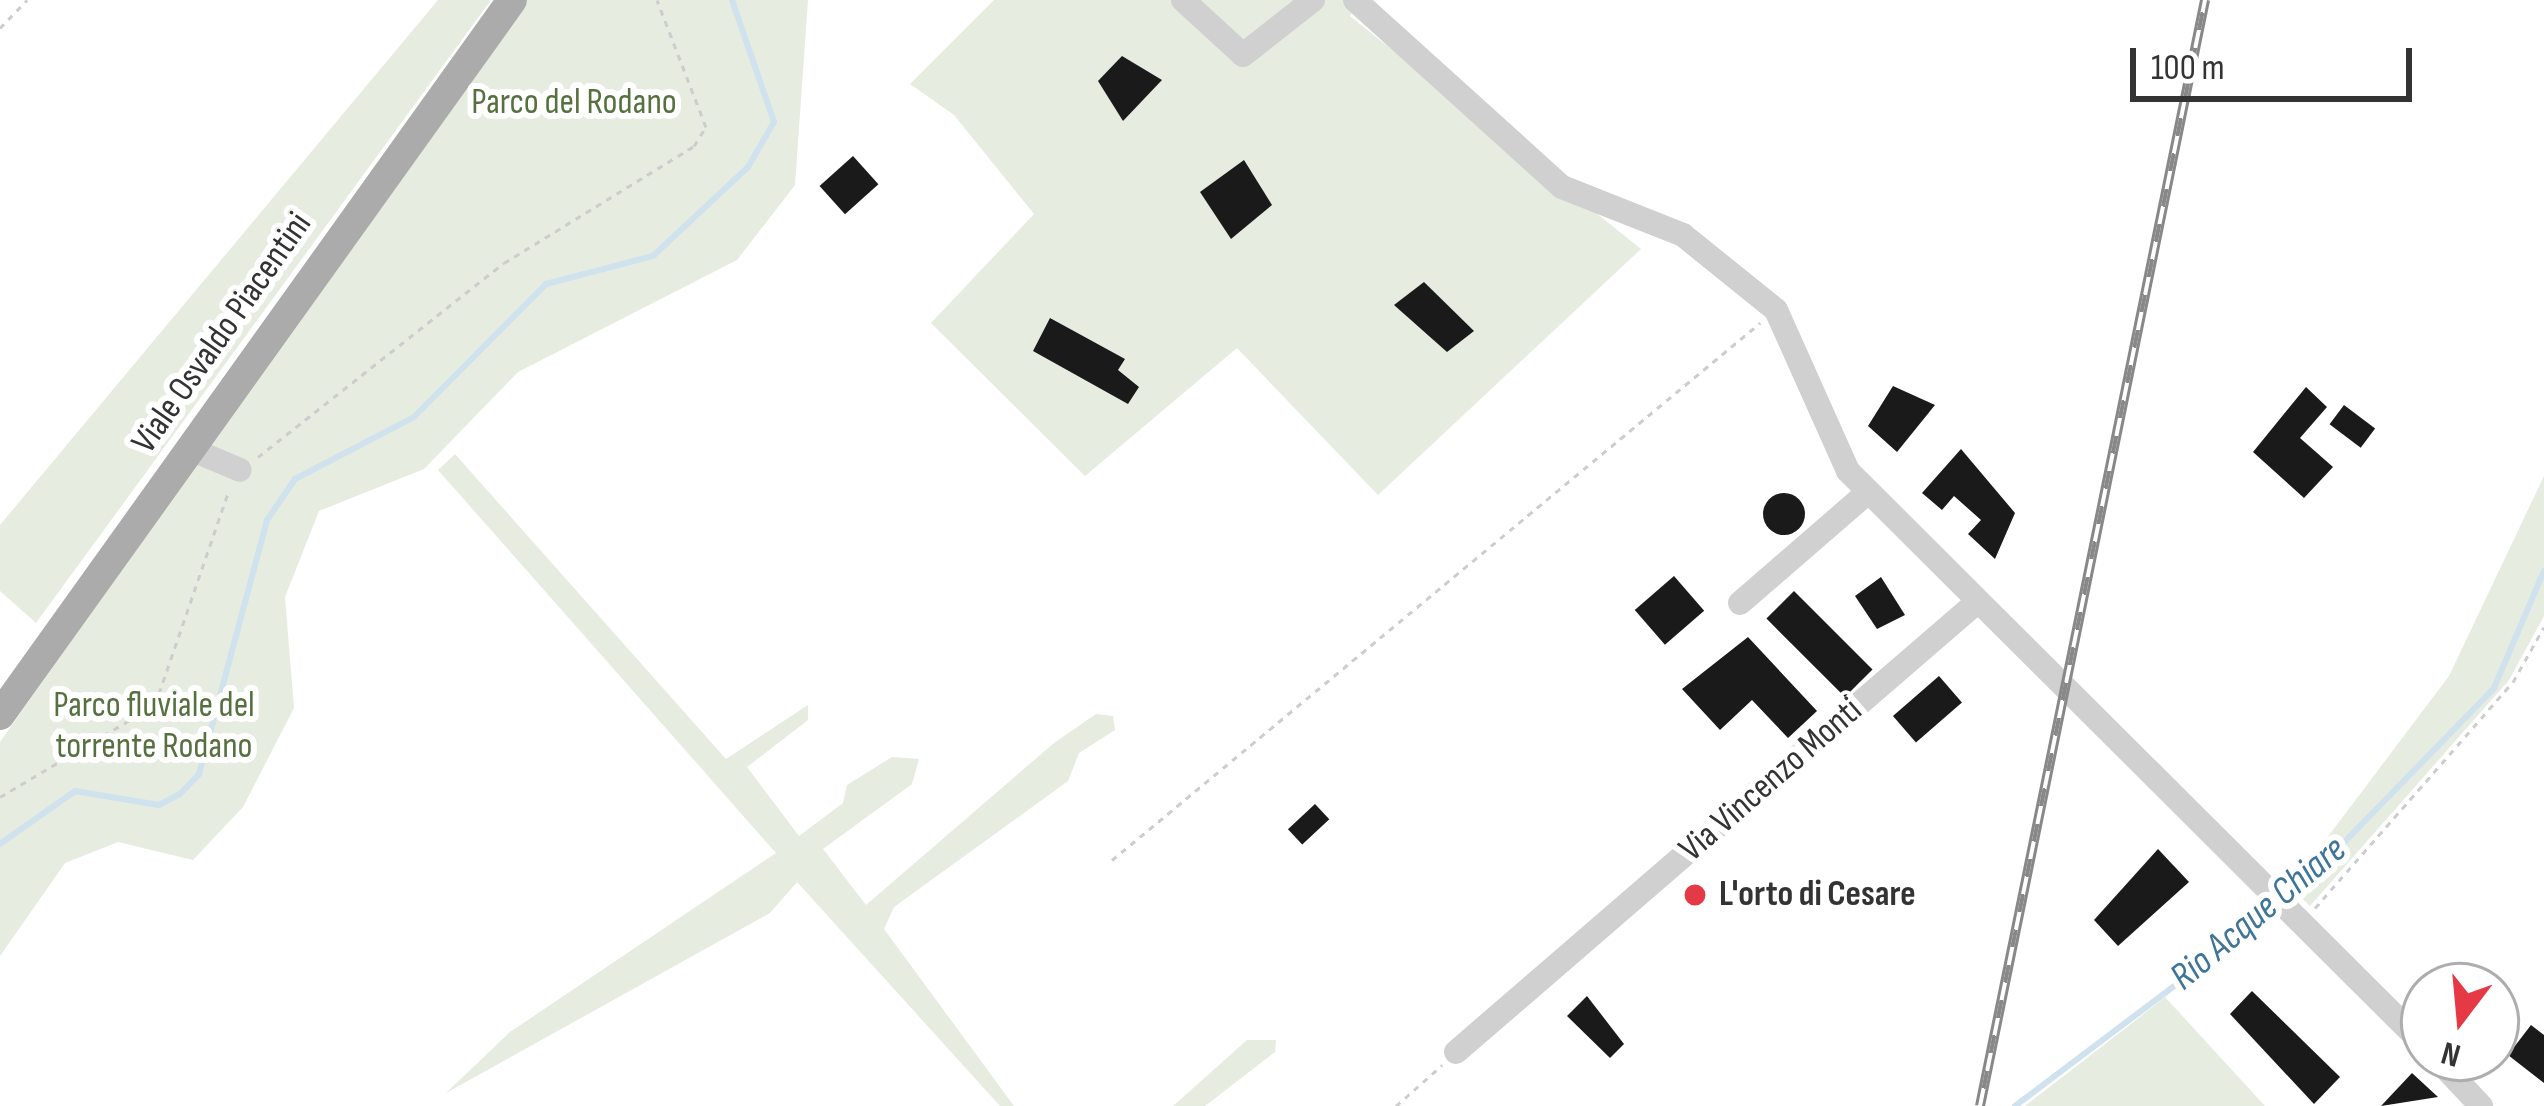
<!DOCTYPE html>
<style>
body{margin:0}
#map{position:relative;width:2544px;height:1106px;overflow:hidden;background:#fff;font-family:"Sofia Sans Condensed",sans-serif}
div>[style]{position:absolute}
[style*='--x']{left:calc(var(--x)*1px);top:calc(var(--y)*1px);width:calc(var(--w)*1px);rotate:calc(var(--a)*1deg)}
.green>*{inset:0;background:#e6ecdf}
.stream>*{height:6px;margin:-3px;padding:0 3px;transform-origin:3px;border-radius:3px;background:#cfe2ee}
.building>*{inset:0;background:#1a1a1a;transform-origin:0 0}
.round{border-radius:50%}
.path>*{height:3px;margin-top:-1.5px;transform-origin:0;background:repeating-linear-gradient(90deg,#cdcdcd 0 6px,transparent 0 12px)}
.minor>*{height:24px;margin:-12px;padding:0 12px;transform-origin:12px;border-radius:12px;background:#d0d0d0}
.major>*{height:30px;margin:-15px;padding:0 15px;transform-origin:15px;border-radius:15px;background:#ababab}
.rail>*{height:10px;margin-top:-5px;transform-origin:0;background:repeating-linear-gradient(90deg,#fff 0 18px,#888 0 36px);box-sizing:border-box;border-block:3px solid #888}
.dots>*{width:33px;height:33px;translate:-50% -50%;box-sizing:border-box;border:6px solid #fff;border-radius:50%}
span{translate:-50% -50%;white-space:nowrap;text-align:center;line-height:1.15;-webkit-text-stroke:12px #fff;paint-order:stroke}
.park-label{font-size:36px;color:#56703f}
.street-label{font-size:36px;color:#333}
.poi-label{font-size:36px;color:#333;font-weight:700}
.left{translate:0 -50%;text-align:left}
.water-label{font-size:39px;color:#3f7597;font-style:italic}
.north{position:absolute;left:2400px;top:962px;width:120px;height:120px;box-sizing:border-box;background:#fff;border:3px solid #adadad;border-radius:50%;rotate:196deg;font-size:33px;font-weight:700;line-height:48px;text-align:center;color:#333}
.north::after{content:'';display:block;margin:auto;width:42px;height:54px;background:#e63946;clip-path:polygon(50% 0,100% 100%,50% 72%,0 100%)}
.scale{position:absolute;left:2130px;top:48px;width:282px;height:54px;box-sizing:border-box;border:6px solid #333;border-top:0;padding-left:15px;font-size:36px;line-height:42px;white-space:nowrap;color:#333;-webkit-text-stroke:9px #fff;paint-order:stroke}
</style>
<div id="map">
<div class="green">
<i style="clip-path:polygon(438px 0,491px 0,36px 623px,0 591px,0 525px)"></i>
<i style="clip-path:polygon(525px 0,808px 0,795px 185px,737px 260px,518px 372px,424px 469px,319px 511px,285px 597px,294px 708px,243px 807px,193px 860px,118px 842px,65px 863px,0 956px,0 742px)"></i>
<i style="clip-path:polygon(994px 0,1362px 0,1350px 16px,1641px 249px,1378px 495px,1237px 348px,1085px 476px,931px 323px,1034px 214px,954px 115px,910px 84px)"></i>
<i style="clip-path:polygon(455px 454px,726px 759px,808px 705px,808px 720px,747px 767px,799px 836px,843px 803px,847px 785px,892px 757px,919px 759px,912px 784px,823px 849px,866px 905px,1054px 743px,1096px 714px,1113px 716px,1115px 730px,1079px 753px,1068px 781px,894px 907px,884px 929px,1014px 1106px,1000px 1106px,797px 882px,770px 913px,446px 1093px,510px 1032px,776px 853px,438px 470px)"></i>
<i style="clip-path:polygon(2544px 476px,2544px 616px,2509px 680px,2310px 906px,2290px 887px,2449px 676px)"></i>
<i style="clip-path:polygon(2165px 997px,2265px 1106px,2025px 1106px,2127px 1027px)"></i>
<i style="clip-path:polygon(1247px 1040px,1276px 1040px,1275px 1052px,1205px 1106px,1173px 1106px)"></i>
</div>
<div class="stream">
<i style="--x:0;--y:844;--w:92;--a:-35.2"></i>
<i style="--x:75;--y:791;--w:85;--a:9.5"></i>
<i style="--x:159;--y:805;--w:24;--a:-28"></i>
<i style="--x:180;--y:794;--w:28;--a:-46"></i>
<i style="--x:199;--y:774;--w:263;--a:-75"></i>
<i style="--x:267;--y:520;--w:50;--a:-55.7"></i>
<i style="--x:295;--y:479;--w:134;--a:-27.5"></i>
<i style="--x:414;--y:417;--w:187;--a:-45.2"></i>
<i style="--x:546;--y:284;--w:111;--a:-14.7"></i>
<i style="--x:653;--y:256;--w:130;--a:-43.1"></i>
<i style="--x:748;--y:167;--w:52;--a:-60"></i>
<i style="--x:774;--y:122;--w:129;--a:-109"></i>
<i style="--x:2288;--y:900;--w:296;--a:-45.8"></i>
<i style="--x:2494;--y:688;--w:127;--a:-66.9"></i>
<i style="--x:2015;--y:1106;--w:329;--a:-37"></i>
</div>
<div class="building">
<i style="clip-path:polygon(1122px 56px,1162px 80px,1123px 121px,1098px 81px)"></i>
<i style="left:853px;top:156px;width:38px;height:45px;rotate:48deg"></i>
<i style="clip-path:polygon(1244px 160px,1272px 205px,1231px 239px,1200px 192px)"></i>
<i style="clip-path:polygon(1424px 282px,1474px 331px,1447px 352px,1394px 305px)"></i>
<i style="clip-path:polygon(1050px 318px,1125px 359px,1118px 370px,1139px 387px,1128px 404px,1033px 351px)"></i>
<i style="clip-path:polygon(1893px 386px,1935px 405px,1897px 452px,1868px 426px)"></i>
<i style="clip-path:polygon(2306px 387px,2327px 407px,2300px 438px,2333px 467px,2304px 498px,2253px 452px)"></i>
<i style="left:2344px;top:405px;width:39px;height:24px;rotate:37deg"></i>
<i style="clip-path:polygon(1961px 449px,2015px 513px,1995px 559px,1968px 534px,1981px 520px,1954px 496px,1942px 510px,1922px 493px)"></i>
<i class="round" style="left:1763px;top:493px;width:42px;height:42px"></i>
<i style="left:1674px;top:576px;width:46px;height:52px;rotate:49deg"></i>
<i style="clip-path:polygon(1881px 577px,1905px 615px,1877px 629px,1855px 596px)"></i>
<i style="left:1794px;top:591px;width:111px;height:39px;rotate:45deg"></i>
<i style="clip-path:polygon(1748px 637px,1817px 711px,1788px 738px,1752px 700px,1720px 730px,1682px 689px)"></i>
<i style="left:1939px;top:676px;width:35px;height:61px;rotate:49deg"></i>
<i style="left:1315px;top:804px;width:21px;height:37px;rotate:47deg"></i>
<i style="clip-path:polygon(2158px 849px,2189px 882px,2118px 946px,2094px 920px)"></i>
<i style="clip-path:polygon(2252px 991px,2340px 1077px,2314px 1104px,2230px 1014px)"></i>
<i style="clip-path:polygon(1587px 996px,1624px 1044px,1610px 1058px,1567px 1016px)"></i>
<i style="clip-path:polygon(2531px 1025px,2544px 1035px,2544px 1083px,2508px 1055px)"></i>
<i style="clip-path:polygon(2412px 1073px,2438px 1097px,2381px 1106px)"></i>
</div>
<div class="path">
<i style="--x:0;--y:28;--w:39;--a:-46"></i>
<i style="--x:258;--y:457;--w:313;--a:-38.3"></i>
<i style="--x:504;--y:263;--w:223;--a:-31.6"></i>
<i style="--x:694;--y:146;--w:22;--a:-58"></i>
<i style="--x:706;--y:127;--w:136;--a:-111.1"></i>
<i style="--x:0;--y:797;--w:180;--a:-30.7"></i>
<i style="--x:155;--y:705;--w:227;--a:-71"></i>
<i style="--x:1112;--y:860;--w:842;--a:-39.65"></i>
<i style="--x:2315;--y:908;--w:300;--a:-48.8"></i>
<i style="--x:2513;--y:682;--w:63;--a:-60.6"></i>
<i style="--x:1396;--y:1106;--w:62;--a:-41.7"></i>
</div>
<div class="minor">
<i style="--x:1183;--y:0;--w:81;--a:42.5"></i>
<i style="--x:1243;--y:55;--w:89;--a:-38.2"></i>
<i style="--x:1355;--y:0;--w:279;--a:42.1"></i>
<i style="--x:1562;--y:187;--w:130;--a:21.6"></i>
<i style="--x:1683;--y:235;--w:119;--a:38.9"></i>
<i style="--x:1776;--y:310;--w:176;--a:65.9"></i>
<i style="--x:1848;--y:471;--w:813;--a:44.9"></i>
<i style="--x:188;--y:448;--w:56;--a:22.9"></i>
<i style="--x:1740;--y:603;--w:169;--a:-40.9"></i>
<i style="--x:1456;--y:1052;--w:687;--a:-40.81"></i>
<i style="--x:2436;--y:1058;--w:66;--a:46.8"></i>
</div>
<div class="major">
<i style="--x:0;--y:715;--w:879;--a:-54.39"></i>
</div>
<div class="rail">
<i style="--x:1980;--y:1106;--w:1129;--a:-78.5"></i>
</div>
<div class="dots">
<i style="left:1695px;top:895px;background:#e63946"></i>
</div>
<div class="park-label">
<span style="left:574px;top:103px">Parco del Rodano</span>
<span style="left:154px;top:726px">Parco fluviale del<br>torrente Rodano</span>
</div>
<div class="street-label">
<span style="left:222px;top:333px;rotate:-55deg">Viale Osvaldo Piacentini</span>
<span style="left:1771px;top:780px;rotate:-41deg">Via Vincenzo Monti</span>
</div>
<div class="poi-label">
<span class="left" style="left:1719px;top:895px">L'orto di Cesare</span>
</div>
<div class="water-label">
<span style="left:2259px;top:914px;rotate:-40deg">Rio Acque Chiare</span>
</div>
<div class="north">N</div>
<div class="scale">100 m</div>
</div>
